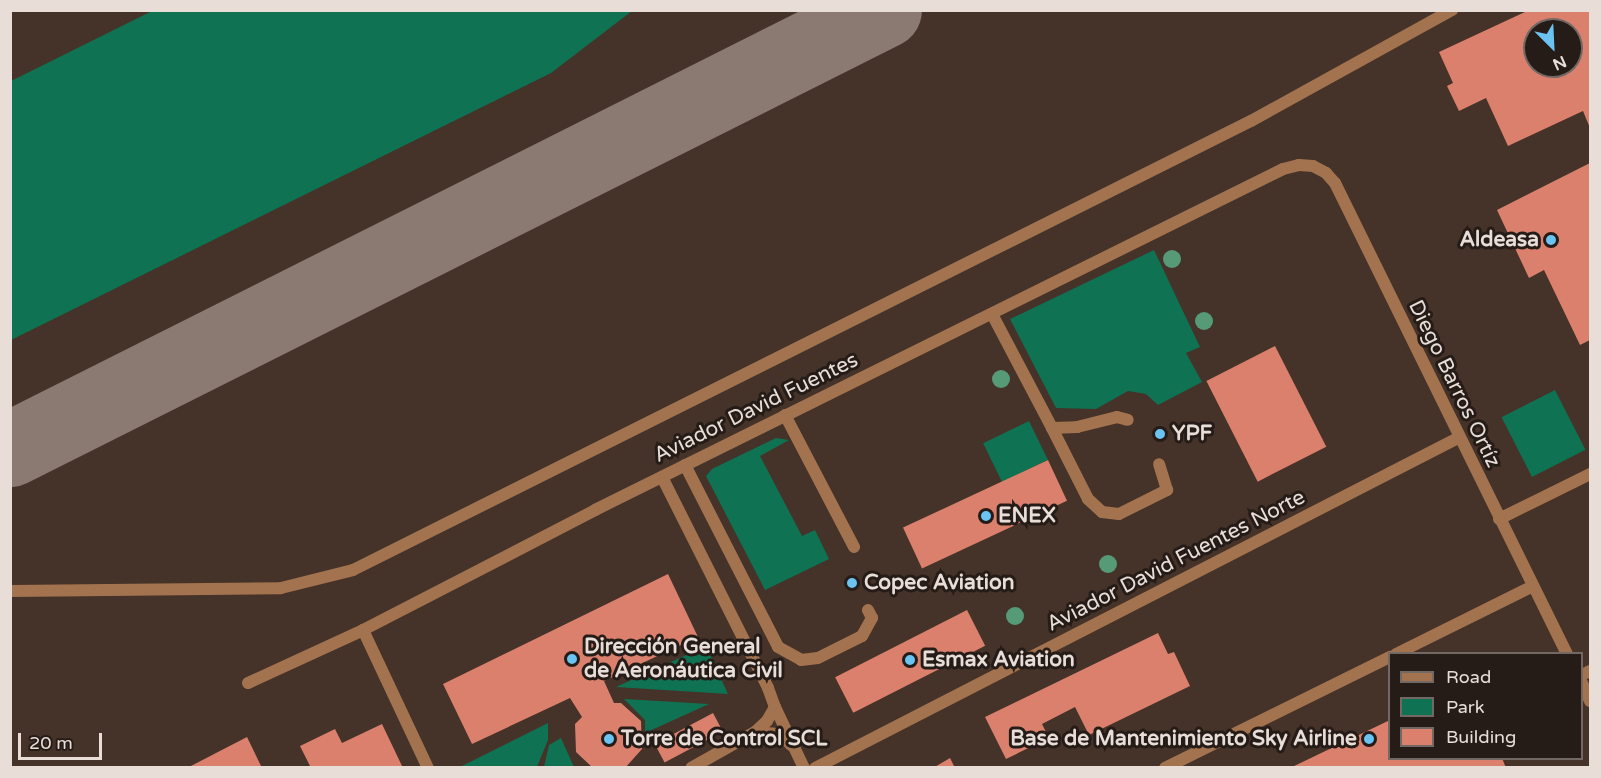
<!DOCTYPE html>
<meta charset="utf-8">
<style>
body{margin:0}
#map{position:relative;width:1601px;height:778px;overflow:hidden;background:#453228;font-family:"Varela Round",sans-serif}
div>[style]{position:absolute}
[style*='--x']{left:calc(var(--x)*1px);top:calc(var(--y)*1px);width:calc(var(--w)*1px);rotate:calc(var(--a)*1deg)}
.green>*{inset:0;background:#0f7252;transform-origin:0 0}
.taxiway>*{height:75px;margin:-37.5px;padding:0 37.5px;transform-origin:37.5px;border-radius:37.5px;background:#8a7a72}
.building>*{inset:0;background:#da806c;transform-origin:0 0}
.service>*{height:12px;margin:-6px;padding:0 6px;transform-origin:6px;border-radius:6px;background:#a3734f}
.minor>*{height:12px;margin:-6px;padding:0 6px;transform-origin:6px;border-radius:6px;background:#a3734f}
.trees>*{width:18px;height:18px;margin:-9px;border-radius:50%;background:#569a78}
.dots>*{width:16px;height:16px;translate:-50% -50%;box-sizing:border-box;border:3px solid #251c18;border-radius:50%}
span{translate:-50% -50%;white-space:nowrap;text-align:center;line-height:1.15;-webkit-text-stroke:6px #251c18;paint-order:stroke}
.poi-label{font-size:21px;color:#e9ddd7;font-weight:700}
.right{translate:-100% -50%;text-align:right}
.left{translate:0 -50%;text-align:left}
.street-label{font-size:21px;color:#e9ddd7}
.frame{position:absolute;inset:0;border:12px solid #e9ddd7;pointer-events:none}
.legend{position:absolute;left:1388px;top:652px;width:195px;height:108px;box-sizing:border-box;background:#251c18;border:2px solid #736964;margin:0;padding:8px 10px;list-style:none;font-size:18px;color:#e9ddd7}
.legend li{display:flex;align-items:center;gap:12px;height:30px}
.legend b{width:30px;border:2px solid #736964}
.north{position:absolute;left:1523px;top:18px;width:60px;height:60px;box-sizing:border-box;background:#251c18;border:2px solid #736964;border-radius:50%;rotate:156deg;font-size:16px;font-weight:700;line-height:24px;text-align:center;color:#e9ddd7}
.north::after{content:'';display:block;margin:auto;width:21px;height:27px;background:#6bc3f2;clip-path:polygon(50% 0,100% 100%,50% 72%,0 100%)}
.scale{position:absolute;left:18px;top:733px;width:84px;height:27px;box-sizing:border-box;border:3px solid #e9ddd7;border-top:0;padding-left:8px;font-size:18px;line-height:21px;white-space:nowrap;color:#e9ddd7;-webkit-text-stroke:4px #251c18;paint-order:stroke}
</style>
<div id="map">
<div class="green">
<i style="clip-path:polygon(154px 10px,632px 10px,632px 11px,551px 73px,11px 340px,11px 81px)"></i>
<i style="clip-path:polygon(1154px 250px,1200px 347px,1186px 353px,1202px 382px,1158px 405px,1146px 394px,1128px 391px,1096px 409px,1056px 408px,1010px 319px)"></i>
<i style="left:1555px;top:390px;width:67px;height:60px;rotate:63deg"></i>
<i style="left:1029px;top:421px;width:43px;height:51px;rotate:64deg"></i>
<i style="clip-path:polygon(776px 438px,789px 440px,760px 456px,802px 536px,815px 530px,829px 559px,765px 590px,706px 476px,712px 469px)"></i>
<i style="clip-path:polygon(706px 646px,728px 694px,616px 687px)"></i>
<i style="clip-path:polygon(624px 699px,709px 704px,645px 733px,645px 720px)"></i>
<i style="clip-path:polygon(548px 723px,548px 740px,537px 767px,460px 767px)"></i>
<i style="clip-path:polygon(561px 738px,574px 767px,544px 767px,549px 745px)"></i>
</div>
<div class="taxiway">
<i style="--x:10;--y:449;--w:978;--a:-26.67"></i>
</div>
<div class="building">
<i style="clip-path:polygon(evenodd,1529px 10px,1590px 10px,1590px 128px,1583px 111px,1508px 146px,1486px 98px,1459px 111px,1447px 86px,1453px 83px,1439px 52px,1529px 10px,1535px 30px,1571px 30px,1571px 66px,1535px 66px,1535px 30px)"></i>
<i style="clip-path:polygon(1590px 163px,1590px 340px,1580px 345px,1544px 270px,1529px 278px,1497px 210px)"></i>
<i style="left:1275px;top:346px;width:113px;height:77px;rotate:63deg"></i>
<i style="left:1048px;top:460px;width:45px;height:160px;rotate:65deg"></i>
<i style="clip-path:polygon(668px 574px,698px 637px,604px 681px,614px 703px,621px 703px,641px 721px,642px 749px,625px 768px,593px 768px,576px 752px,575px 724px,582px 717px,570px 698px,472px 744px,443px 684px)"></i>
<i style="left:967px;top:610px;width:40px;height:148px;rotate:63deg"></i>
<i style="clip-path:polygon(1158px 633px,1168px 654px,1174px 652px,1190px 686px,1089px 735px,1075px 707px,1042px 724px,1049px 738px,1006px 759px,985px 717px)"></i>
<i style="left:713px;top:713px;width:21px;height:66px;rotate:62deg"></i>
<i style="clip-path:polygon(1390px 720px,1390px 758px,1502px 758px,1506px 768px,1290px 768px)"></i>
<i style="clip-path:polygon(382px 724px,403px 768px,311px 768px,300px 746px,335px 729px,342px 743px)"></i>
<i style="clip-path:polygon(247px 737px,262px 768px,187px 768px)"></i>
<i style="clip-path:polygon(950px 758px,955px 768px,933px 768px)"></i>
</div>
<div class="service">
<i style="--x:992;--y:314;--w:129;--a:62.2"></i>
<i style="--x:1052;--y:428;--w:25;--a:-2"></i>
<i style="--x:1077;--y:427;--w:41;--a:-14"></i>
<i style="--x:1117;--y:417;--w:11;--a:15"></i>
<i style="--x:785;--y:415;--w:149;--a:62.4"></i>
<i style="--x:1052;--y:428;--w:80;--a:63.1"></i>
<i style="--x:1088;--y:499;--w:19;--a:43"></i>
<i style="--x:1102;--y:512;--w:17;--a:7"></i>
<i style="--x:1119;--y:514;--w:54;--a:-26.6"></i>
<i style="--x:1167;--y:490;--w:27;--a:-107"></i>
<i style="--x:685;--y:465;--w:204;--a:62.9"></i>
<i style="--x:778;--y:647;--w:26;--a:29"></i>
<i style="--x:801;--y:660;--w:17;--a:-7"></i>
<i style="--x:818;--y:658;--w:49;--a:-26.6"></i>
<i style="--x:862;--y:636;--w:21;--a:-61"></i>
<i style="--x:872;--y:618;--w:9;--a:-117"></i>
<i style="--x:1499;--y:519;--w:102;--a:-26.3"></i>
<i style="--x:10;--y:591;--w:271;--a:-0.6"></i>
<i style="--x:281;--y:588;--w:74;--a:-14"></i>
<i style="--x:353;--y:570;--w:1004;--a:-26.57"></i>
<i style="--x:1251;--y:121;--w:230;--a:-28.9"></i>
<i style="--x:1396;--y:654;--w:153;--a:-26.4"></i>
<i style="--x:1582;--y:675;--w:9;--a:-27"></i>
<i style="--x:775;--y:707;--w:68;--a:64.6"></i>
<i style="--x:755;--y:732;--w:25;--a:5"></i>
<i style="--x:780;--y:734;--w:16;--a:45"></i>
<i style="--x:815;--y:768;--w:723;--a:-27.17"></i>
<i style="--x:1165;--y:768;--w:251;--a:-26.3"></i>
</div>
<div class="minor">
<i style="--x:662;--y:477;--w:236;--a:63.3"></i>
<i style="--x:768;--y:688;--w:20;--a:70"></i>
<i style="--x:775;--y:707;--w:16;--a:120"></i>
<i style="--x:767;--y:721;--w:16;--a:137"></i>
<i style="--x:755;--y:732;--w:73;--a:150.6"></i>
<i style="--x:363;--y:630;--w:153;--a:64.8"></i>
<i style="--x:248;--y:683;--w:127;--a:-24.7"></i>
<i style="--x:363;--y:630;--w:261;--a:-27.3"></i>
<i style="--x:595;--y:510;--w:768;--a:-26.36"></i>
<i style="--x:1283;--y:169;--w:16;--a:-14"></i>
<i style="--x:1299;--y:165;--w:14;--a:4"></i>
<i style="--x:1313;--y:166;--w:15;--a:28"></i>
<i style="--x:1326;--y:173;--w:13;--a:48"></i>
<i style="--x:1335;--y:183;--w:525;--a:63.78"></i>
<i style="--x:1582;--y:683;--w:20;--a:66"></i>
</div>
<div class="trees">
<i style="left:1172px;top:259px"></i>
<i style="left:1204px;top:321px"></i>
<i style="left:1001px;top:379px"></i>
<i style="left:1108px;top:564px"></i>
<i style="left:1015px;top:616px"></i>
</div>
<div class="dots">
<i style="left:1551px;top:240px;background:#6bc3f2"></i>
<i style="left:1160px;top:434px;background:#6bc3f2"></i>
<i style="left:986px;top:516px;background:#6bc3f2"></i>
<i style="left:852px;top:583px;background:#6bc3f2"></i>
<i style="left:572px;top:659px;background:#6bc3f2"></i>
<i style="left:910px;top:660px;background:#6bc3f2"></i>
<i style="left:609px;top:739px;background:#6bc3f2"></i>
<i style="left:1369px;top:739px;background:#6bc3f2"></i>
</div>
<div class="poi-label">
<span class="right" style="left:1539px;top:240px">Aldeasa</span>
<span class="left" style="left:1172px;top:434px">YPF</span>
<span class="left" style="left:998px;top:516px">ENEX</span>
<span class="left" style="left:864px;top:583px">Copec Aviation</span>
<span class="left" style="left:584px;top:659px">Dirección General<br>de Aeronáutica Civil</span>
<span class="left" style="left:922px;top:660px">Esmax Aviation</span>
<span class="left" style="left:621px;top:739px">Torre de Control SCL</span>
<span class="right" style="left:1357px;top:739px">Base de Mantenimiento Sky Airline</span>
</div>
<div class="street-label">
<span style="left:1454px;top:384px;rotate:64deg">Diego Barros Ortíz</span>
<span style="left:756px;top:408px;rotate:-26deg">Aviador David Fuentes</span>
<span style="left:1176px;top:561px;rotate:-27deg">Aviador David Fuentes Norte</span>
</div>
<div class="frame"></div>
<ul class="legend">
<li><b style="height:8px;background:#a3734f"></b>Road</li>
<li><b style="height:16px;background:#0f7252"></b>Park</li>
<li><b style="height:16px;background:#da806c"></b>Building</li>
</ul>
<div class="north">N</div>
<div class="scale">20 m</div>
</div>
